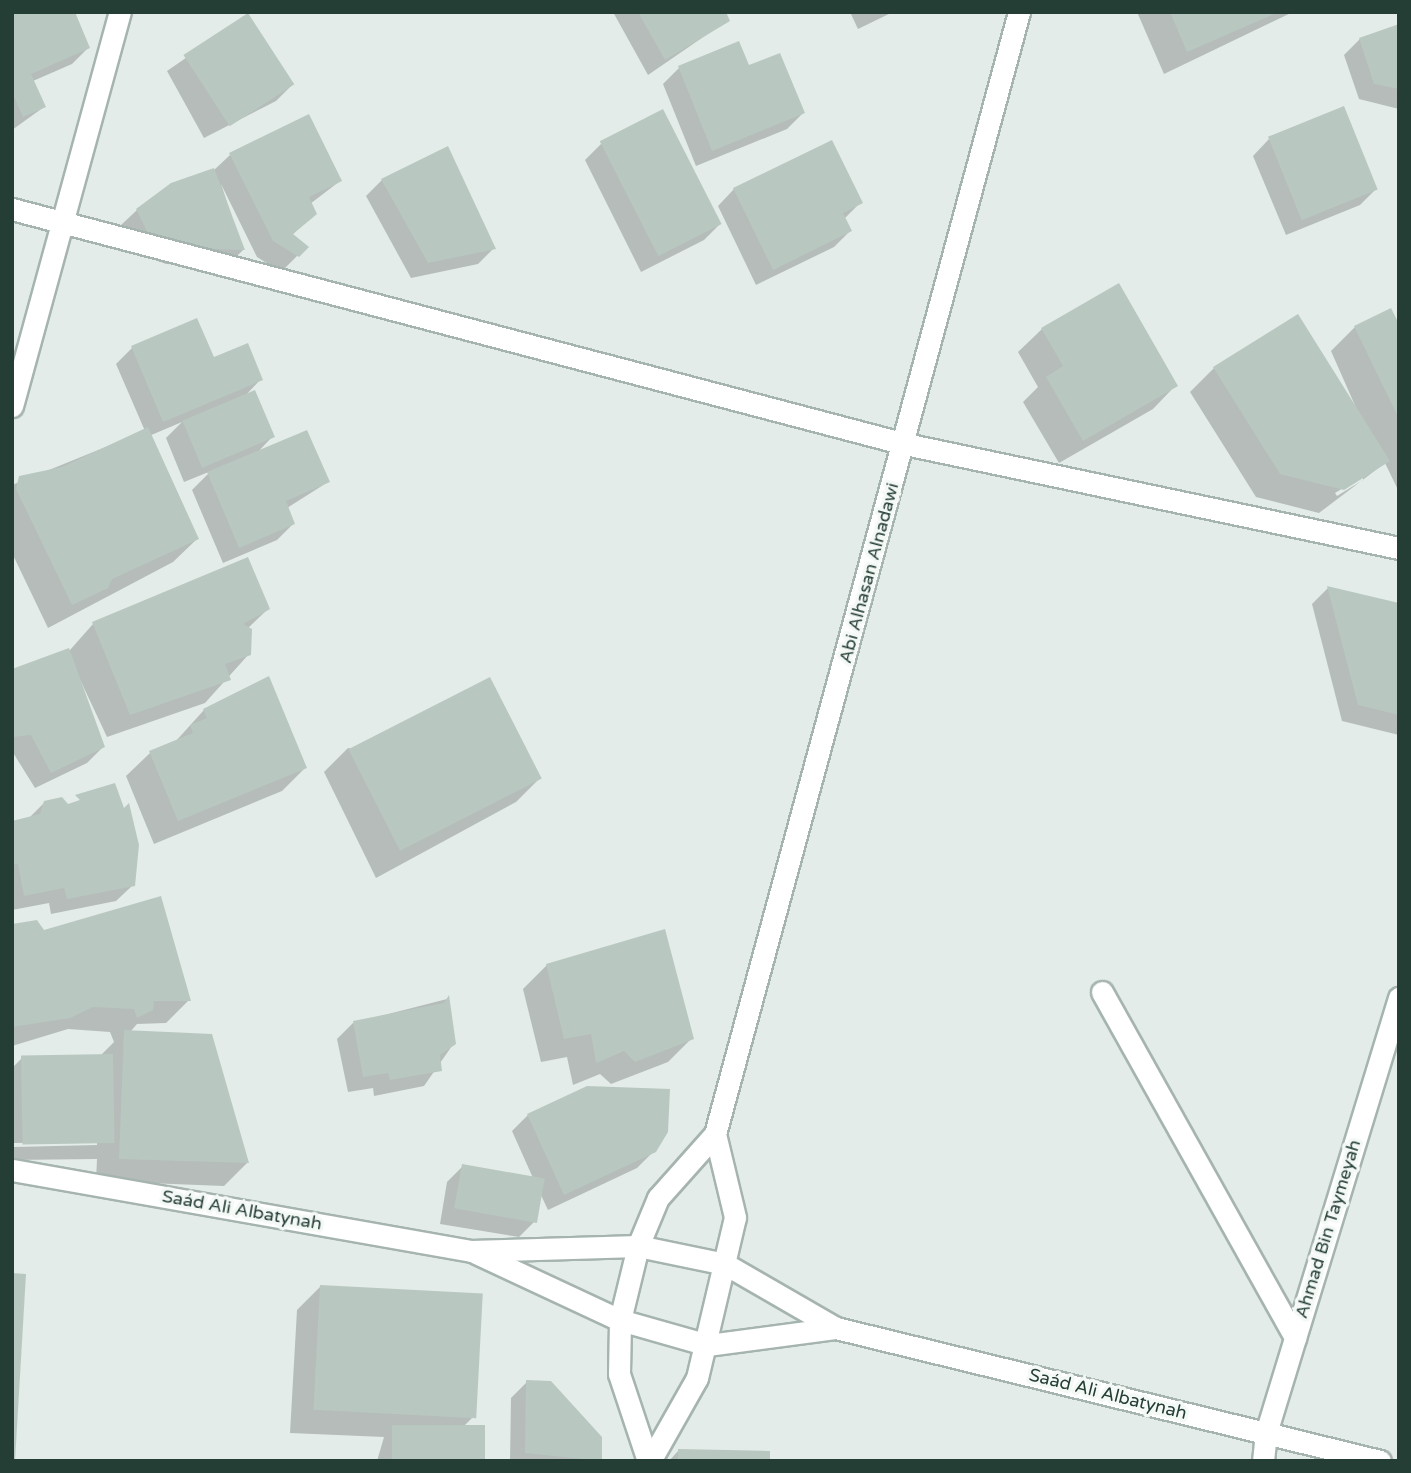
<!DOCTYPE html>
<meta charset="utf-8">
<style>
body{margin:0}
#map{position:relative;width:1411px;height:1473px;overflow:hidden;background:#e3ece8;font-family:"Varela Round",sans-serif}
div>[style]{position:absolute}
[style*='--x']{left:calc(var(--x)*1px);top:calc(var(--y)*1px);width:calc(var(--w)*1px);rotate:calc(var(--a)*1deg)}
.shadow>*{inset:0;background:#0003}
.building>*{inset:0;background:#b9c7c1;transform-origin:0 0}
.roads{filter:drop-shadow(2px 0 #a6b4af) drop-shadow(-2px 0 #a6b4af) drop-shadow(0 2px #a6b4af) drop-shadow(0 -2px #a6b4af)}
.minor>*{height:21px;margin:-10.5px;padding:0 10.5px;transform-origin:10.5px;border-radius:10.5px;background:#fff}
.secondary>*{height:21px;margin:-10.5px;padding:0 10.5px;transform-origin:10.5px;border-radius:10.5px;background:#fff}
span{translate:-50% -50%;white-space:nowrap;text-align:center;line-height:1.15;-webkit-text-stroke:7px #f4f9f6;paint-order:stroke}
.street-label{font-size:18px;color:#243d35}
.frame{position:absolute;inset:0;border:14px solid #243d35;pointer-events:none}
</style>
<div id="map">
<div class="shadow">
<i style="clip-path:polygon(12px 12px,88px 48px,72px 64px,33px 81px,44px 107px,12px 130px)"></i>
<i style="clip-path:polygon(613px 12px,724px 12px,728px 20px,648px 75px)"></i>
<i style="clip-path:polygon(850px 12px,893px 12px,858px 29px)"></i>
<i style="clip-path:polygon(1137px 12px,1293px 12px,1164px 74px)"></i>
<i style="clip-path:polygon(248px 15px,292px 85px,276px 101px,204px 138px,167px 71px)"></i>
<i style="clip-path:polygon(1399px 26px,1399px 109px,1359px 99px,1344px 55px,1360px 39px)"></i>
<i style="clip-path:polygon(748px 67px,803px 113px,787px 129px,696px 166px,663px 84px,679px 68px)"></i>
<i style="clip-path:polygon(662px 112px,720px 224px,704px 240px,641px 272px,585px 160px,601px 144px)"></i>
<i style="clip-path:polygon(1269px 139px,1376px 189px,1360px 205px,1286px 235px,1253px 156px)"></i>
<i style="clip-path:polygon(230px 155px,340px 181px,310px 204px,315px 213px,292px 235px,306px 247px,281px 272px,257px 257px,221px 184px,243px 250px,227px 266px,166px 264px,133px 251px,120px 226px,137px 210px,213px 171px)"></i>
<i style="clip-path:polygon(382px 180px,494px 248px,478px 264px,411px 278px,366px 196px)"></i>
<i style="clip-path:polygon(734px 189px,861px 202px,844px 219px,850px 231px,834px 247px,756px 285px,718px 206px)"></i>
<i style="clip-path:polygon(evenodd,1355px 327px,1399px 328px,1399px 492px,1385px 463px,1319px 513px,1256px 497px,1190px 392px,1214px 368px,1361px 419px,1331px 351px,1355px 327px,1363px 476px,1363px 480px,1337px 496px,1335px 493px,1363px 476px)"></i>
<i style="clip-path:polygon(1042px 329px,1176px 385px,1153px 409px,1059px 463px,1023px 402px,1038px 387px,1018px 352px)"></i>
<i style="clip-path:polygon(132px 348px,213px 359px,261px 379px,245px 396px,273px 436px,256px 454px,328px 482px,287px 508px,293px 524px,277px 540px,223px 563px,192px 490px,211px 471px,184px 482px,166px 438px,182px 422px,149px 436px,197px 539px,173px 562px,48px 628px,12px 553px,12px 485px,145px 431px,116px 364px)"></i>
<i style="clip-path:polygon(1328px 588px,1399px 605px,1399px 735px,1342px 721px,1312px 604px)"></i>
<i style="clip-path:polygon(268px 609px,248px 628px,249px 654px,205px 703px,107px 737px,76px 671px,103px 747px,87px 763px,35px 788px,12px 751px,12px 671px,70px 650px,93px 624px)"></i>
<i style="clip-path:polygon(204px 710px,305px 768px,282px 791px,154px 844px,126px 776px,150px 753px,175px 742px)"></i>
<i style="clip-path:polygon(348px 748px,540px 778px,516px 802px,376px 878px,324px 772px)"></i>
<i style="clip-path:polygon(114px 785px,133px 885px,116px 901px,51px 914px,49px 903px,12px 910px,12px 823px,29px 818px,45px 802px,67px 806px)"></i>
<i style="clip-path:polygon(evenodd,12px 926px,44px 932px,189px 1000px,166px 1023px,137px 1024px,130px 1032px,211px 1036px,247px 1163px,224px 1186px,96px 1181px,97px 1159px,12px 1160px,12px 1068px,22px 1058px,100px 1056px,114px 1042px,110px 1032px,68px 1029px,12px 1046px,12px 926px,97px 1142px,97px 1145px,14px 1147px,14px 1143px,97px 1142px)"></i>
<i style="clip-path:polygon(547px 965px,692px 1038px,668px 1062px,611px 1084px,600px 1074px,573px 1085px,567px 1057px,541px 1062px,523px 989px)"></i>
<i style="clip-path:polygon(447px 999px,454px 1043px,424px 1086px,374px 1096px,373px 1088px,348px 1092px,337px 1039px,353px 1023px)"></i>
<i style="clip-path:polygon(528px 1115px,654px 1151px,637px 1168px,548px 1210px,540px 1193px,535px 1221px,519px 1237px,440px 1224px,447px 1182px,463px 1166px,533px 1178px,512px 1131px)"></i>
<i style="clip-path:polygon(320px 1287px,473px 1417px,463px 1427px,484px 1461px,377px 1461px,384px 1437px,290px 1433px,297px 1310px)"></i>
<i style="clip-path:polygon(527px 1382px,600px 1461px,510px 1461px,511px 1398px)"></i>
<i style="clip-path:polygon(679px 1450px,768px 1461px,669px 1461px)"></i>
</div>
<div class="building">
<i style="clip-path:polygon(12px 12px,75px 12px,90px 48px,31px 74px,46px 107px,23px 117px,12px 92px)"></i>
<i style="clip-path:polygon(638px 12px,726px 12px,730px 21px,665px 60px)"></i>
<i style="clip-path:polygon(1170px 12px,1279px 12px,1187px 52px)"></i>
<i style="left:248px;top:13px;width:85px;height:77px;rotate:57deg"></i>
<i style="clip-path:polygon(1399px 24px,1399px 89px,1374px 84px,1359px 38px)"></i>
<i style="clip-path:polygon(739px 41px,749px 65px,780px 53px,805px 113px,712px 151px,678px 66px)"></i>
<i style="left:1344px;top:106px;width:90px;height:82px;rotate:68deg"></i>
<i style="left:663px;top:109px;width:129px;height:71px;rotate:63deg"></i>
<i style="clip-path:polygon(309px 114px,342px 181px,309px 197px,317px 214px,293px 234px,309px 247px,299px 257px,273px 241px,229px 153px)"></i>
<i style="clip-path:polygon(832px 140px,863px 203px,843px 213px,852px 231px,773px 270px,733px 188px)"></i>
<i style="clip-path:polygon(448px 146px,496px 249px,428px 263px,381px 179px)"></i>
<i style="clip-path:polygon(214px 168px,245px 250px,183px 248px,149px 235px,136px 209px,171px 183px)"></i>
<i style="clip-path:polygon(1119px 283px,1178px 386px,1083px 441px,1046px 377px,1063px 366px,1041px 328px)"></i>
<i style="clip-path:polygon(1391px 308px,1399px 324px,1399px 419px,1354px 326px)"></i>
<i style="clip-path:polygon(1298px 314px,1390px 461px,1344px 490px,1280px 474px,1213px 367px)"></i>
<i style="clip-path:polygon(197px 318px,214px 357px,248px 343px,263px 380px,163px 422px,131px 346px)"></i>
<i style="left:255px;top:390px;width:51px;height:79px;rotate:67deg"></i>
<i style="clip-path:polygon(148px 427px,199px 539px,112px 579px,108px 588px,72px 605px,16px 489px,19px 476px,62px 467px)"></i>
<i style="clip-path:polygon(307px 430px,330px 482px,286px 501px,295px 524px,239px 548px,207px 472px)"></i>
<i style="clip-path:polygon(248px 557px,270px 609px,243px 624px,252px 629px,251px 655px,225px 664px,231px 680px,130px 715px,92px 622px)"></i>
<i style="clip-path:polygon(1327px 586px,1399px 603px,1399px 715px,1358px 705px)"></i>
<i style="clip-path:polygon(69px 648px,105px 747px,51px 773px,31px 735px,12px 737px,12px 669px)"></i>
<i style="clip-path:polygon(269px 676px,307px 768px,178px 821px,149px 751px,193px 733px,190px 725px,207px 718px,203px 709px)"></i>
<i style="left:490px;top:677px;width:114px;height:159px;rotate:63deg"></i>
<i style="clip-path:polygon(115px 783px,124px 808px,129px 803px,139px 845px,135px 886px,67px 899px,64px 888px,24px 896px,18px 864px,12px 865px,12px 821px,40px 814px,44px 801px,62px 797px,68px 804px,80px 800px,75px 795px)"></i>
<i style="clip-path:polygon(161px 896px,191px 1001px,154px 1001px,153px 1010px,137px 1018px,134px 1009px,93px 1007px,70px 1018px,12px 1027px,12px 924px,37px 920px,44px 930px)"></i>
<i style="clip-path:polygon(665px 929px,694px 1039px,635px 1062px,624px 1051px,596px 1063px,591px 1034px,564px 1039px,546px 964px)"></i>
<i style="clip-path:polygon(449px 995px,456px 1044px,440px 1055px,442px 1071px,390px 1080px,388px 1073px,363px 1077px,353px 1021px,444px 1003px)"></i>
<i style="clip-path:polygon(124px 1030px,212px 1034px,249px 1163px,119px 1159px)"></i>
<i style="left:113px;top:1054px;width:89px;height:92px;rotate:89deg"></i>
<i style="clip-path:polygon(587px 1086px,670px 1089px,668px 1132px,656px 1152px,564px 1195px,527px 1114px)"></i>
<i style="left:462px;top:1164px;width:84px;height:45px;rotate:10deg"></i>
<i style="clip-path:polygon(12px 1273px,26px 1274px,15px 1461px,12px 1461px)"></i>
<i style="left:320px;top:1285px;width:163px;height:125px;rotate:3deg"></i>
<i style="clip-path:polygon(526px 1380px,551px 1381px,602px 1437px,602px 1461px,525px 1453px)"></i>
<i style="left:485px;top:1425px;width:36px;height:93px;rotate:90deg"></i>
<i style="clip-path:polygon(678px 1449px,770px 1451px,770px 1461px,678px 1461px)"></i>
</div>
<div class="roads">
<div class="minor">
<i style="--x:12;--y:209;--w:923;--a:14.74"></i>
<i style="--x:905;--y:444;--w:505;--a:11.89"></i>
<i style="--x:12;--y:406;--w:409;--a:-74.7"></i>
<i style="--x:1102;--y:992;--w:396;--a:60.8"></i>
<i style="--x:648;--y:1461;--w:92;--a:-108.4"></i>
<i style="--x:619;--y:1374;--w:54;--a:-88.9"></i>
<i style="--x:620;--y:1320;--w:76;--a:-76.3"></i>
<i style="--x:638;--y:1246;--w:52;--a:-67.4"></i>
<i style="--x:658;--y:1198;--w:86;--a:-48.3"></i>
<i style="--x:715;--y:1134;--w:1162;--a:-74.84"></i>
<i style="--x:650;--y:1461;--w:95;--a:-60.5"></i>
<i style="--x:697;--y:1378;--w:165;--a:-76.7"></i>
<i style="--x:735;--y:1217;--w:85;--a:-103.5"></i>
<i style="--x:1263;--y:1461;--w:28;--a:-84"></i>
<i style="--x:1266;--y:1433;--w:455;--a:-73"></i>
</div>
<div class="secondary">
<i style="--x:12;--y:1170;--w:466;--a:10"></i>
<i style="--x:471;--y:1251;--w:167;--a:-1.7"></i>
<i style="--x:638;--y:1246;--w:89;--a:11.7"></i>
<i style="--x:725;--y:1264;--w:128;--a:30"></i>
<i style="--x:836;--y:1328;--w:560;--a:13.74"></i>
<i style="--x:476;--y:1253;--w:159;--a:25"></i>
<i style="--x:620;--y:1320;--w:91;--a:15.9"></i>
<i style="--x:708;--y:1345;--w:129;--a:-7.6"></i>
</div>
</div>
<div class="street-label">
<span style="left:869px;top:573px;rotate:-75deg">Abi Alhasan Alnadawi</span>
<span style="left:242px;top:1210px;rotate:10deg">Saád Ali Albatynah</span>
<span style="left:1328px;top:1229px;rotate:-73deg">Ahmad Bin Taymeyah</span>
<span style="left:1108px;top:1394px;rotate:14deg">Saád Ali Albatynah</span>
</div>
<div class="frame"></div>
</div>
